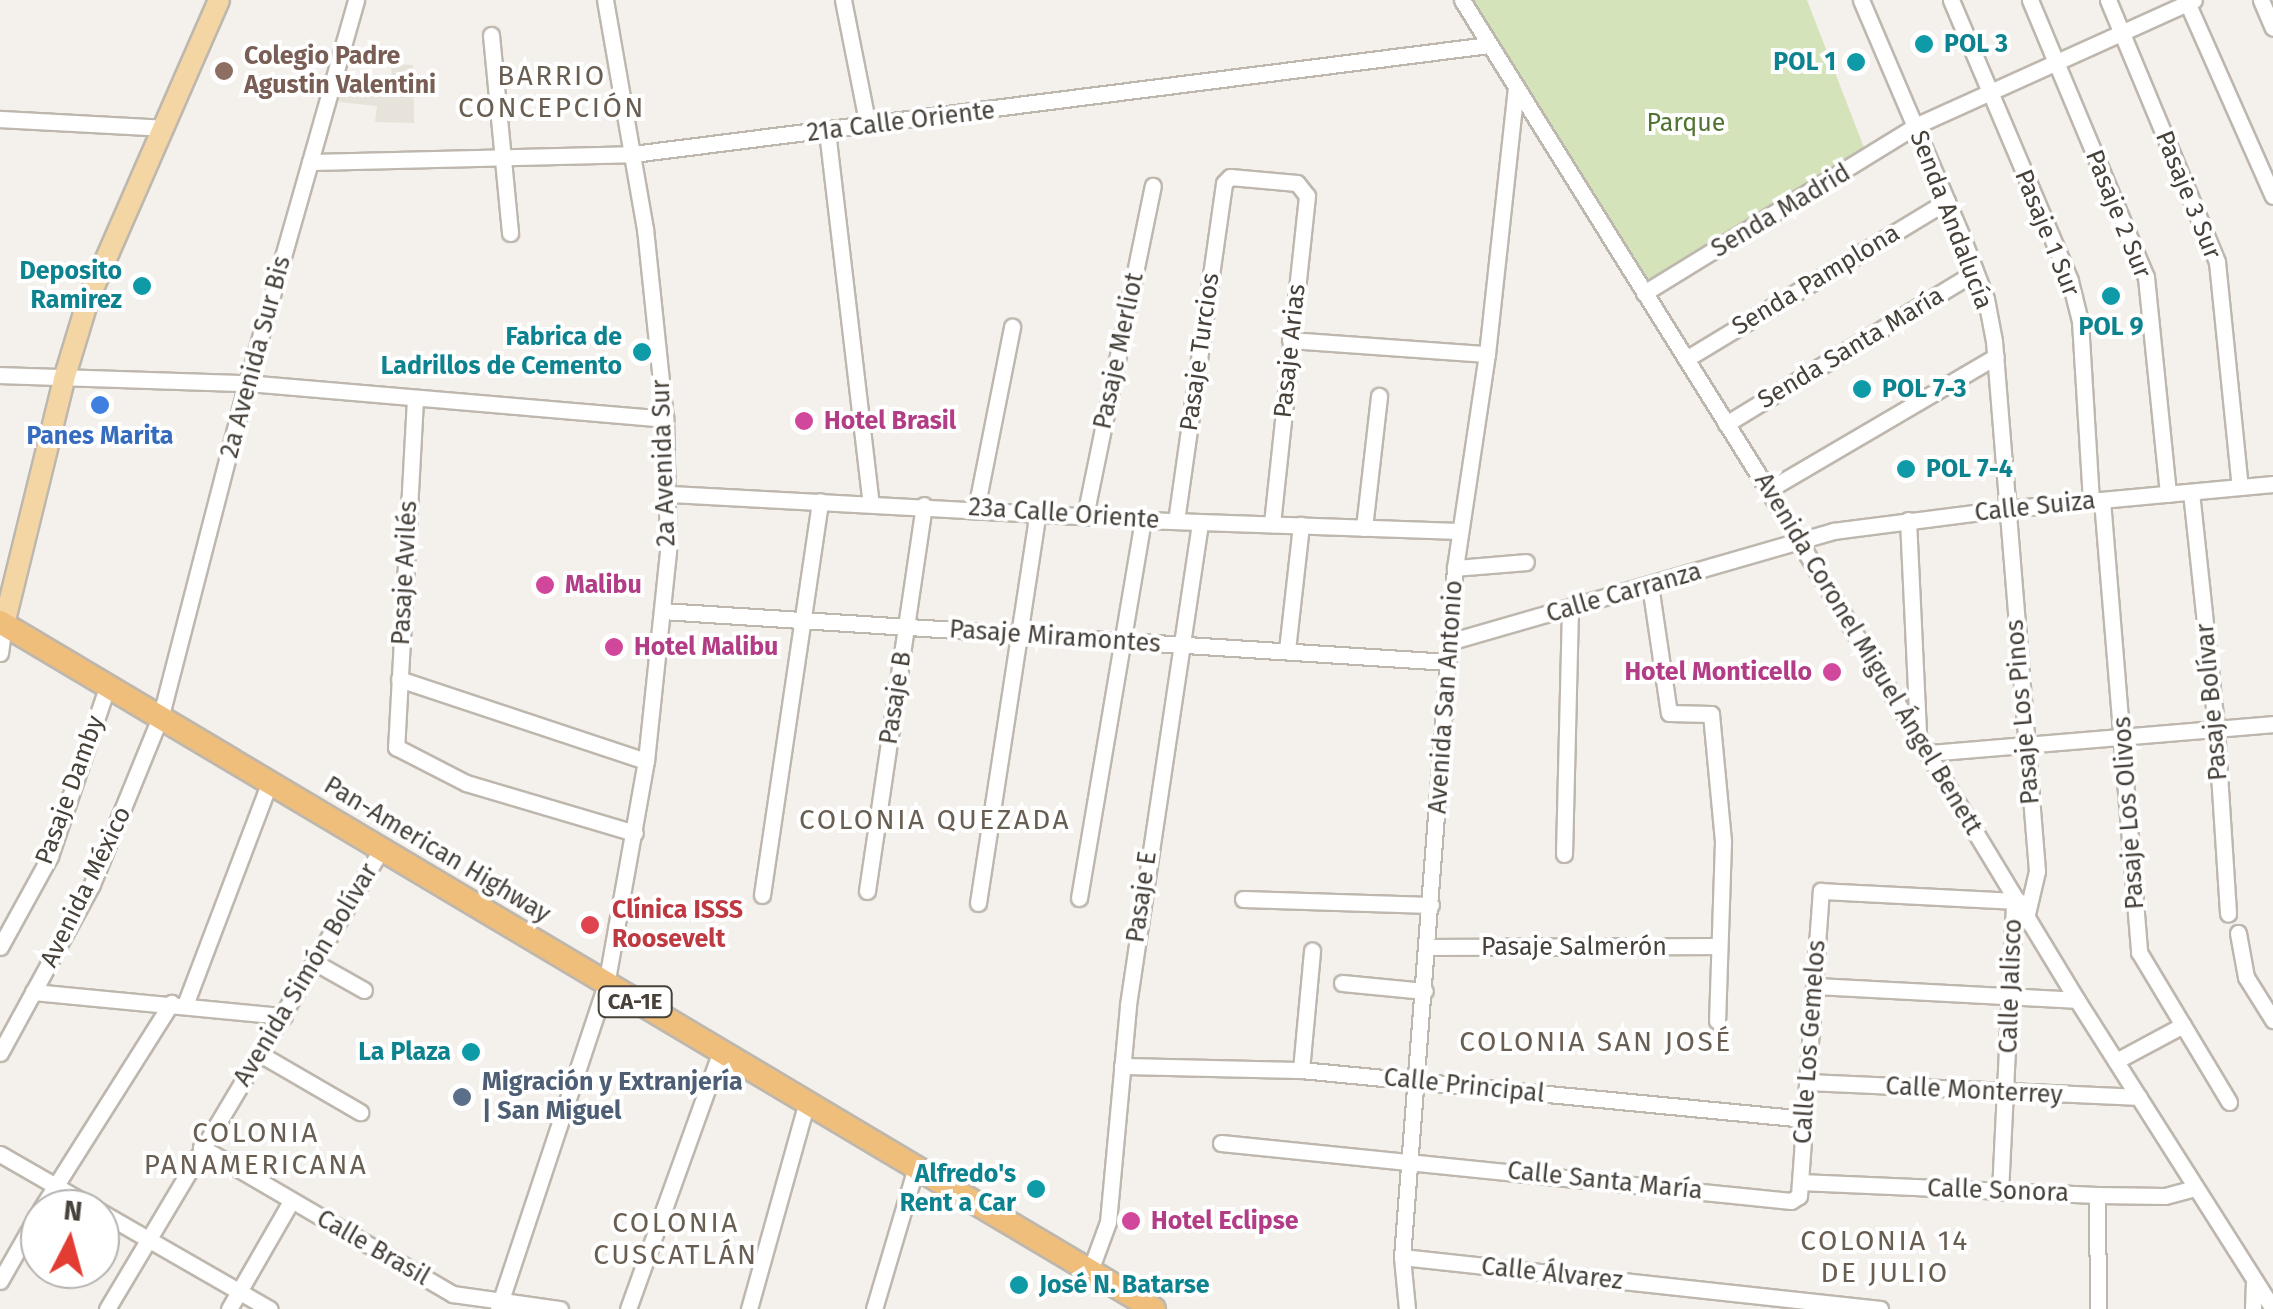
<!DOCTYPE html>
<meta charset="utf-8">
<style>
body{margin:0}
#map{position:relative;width:2273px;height:1309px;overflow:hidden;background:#f4f0eb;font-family:"Fira Sans",sans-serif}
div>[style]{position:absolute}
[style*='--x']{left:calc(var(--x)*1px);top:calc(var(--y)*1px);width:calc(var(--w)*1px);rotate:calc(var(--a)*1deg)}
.residential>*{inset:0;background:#e7e2da}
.green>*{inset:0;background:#d4e3b9}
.roads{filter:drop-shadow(2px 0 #beb7ae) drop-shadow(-2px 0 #beb7ae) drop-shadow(0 2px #beb7ae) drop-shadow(0 -2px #beb7ae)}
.minor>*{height:15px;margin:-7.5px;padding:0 7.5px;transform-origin:7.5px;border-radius:7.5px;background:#fff}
.major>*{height:20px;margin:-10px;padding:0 10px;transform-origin:10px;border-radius:10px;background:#f4d6a4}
.highway>*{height:22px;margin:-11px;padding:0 11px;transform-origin:11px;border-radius:11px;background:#efbe7b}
.dots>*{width:28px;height:28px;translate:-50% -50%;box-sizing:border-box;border:5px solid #fff;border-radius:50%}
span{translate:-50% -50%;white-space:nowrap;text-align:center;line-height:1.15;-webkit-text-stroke:8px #fff;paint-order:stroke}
.shield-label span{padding:2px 8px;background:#fff;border:2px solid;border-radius:8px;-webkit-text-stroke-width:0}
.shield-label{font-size:22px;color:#47413a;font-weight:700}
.culture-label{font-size:25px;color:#0d838f;font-weight:700}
.left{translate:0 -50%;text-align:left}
.right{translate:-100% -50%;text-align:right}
.education-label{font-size:25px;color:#785e54;font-weight:700}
.street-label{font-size:25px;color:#47413a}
.park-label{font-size:25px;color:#517332}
.hotel-label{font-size:25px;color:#b23c85;font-weight:700}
.shop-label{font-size:25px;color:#366cbe;font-weight:700}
.health-label{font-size:25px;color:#be3a42;font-weight:700}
.service-label{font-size:25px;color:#4e5e75;font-weight:700}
.neighbourhood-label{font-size:28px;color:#695e52;letter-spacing:2.5px}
.north{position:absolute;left:20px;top:1189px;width:100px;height:100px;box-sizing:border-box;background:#fff;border:2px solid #b5b3b0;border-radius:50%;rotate:6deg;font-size:28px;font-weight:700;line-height:40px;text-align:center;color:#47413a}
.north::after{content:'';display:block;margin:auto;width:35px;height:45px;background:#e33d33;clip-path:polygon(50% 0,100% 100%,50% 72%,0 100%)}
</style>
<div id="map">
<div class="residential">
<i style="clip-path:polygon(391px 64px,413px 65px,414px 123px,375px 122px,377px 106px,339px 102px,343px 78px,392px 81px)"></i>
</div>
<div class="green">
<i style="clip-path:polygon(1463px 0,1807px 0,1868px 158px,1644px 293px)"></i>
</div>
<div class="roads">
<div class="minor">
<i style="--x:843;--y:0;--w:128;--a:78.8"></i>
<i style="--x:1462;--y:0;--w:578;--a:58.02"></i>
<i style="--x:1768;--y:490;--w:596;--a:58.79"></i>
<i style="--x:2077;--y:1000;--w:366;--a:57.6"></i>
<i style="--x:1861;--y:0;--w:263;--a:66.9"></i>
<i style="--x:1964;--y:242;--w:61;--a:68.9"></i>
<i style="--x:1986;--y:299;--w:43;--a:79.2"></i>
<i style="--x:1994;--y:341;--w:532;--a:85.36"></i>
<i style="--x:2037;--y:871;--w:44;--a:103.1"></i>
<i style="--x:1951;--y:0;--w:305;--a:67"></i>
<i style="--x:2070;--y:281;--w:41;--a:76"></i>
<i style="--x:2080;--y:321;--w:180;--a:86.5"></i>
<i style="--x:2030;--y:0;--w:300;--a:67.3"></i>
<i style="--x:2146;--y:277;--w:218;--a:84.2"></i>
<i style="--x:2108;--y:0;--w:284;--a:67.4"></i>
<i style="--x:2217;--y:262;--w:226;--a:84.2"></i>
<i style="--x:2186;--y:0;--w:214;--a:66.1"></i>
<i style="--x:2261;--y:0;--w:30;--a:67"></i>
<i style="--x:491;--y:35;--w:199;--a:84.5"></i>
<i style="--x:0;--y:119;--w:164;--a:3.1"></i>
<i style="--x:827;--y:131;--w:375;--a:83.3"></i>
<i style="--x:310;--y:162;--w:323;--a:-1.4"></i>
<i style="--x:633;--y:154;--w:863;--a:-7.26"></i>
<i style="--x:1644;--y:293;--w:318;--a:-31.6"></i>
<i style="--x:1915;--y:126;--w:306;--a:-24.3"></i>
<i style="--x:1290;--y:340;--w:197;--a:4.1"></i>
<i style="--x:1686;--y:359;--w:305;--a:-31.2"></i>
<i style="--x:0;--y:375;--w:247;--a:1.9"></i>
<i style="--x:247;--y:383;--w:420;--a:4.9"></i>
<i style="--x:415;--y:399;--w:349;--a:93.1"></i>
<i style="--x:396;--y:747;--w:79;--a:27.2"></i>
<i style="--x:466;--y:783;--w:176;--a:16.5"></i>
<i style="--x:1726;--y:424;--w:292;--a:-31.4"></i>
<i style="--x:1768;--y:490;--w:264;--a:-30.4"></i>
<i style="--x:2191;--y:492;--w:236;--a:83.9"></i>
<i style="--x:2216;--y:727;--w:187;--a:86.3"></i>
<i style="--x:669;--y:494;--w:475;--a:3.1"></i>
<i style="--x:1143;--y:520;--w:316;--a:2"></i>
<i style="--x:2102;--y:500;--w:454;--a:85.3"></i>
<i style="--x:2139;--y:952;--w:175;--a:59"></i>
<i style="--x:976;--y:509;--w:186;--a:-78.8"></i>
<i style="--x:1085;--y:516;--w:337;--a:-78.4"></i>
<i style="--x:1908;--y:520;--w:216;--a:87.3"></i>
<i style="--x:1176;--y:521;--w:341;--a:-81.9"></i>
<i style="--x:1224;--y:183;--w:8;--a:-45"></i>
<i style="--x:1230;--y:177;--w:67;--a:5.1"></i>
<i style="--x:1297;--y:183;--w:16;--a:52"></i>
<i style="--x:1307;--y:196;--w:330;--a:96.1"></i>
<i style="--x:1364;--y:528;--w:133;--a:-83.5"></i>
<i style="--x:1455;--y:568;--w:71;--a:-4.8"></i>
<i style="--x:1650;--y:585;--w:129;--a:81.6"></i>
<i style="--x:1669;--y:713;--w:42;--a:1.4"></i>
<i style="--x:1711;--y:714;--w:129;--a:84.6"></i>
<i style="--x:1723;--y:842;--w:179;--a:91.9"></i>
<i style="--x:662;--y:611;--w:788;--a:3.71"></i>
<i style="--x:1449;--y:642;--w:400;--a:-16.1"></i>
<i style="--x:1833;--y:531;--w:172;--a:-7.3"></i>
<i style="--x:2004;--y:509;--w:270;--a:-5.3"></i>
<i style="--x:1287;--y:650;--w:126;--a:-83.6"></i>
<i style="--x:0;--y:653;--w:29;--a:-82"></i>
<i style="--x:399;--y:679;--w:260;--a:18.4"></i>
<i style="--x:1929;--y:753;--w:345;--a:-4.8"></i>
<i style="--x:1564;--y:854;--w:245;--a:-88.6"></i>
<i style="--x:867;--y:891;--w:390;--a:-81.6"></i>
<i style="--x:762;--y:895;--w:398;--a:-81.6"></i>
<i style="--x:1079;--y:898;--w:383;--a:-80.4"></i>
<i style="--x:1243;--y:899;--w:188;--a:1.8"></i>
<i style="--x:978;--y:903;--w:395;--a:-81.3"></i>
<i style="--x:2238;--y:933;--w:45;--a:79.7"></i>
<i style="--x:2246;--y:977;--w:51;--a:57.9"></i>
<i style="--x:0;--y:947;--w:104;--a:-61.2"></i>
<i style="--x:50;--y:856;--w:181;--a:-71.3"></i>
<i style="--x:1429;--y:947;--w:290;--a:-0.2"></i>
<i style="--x:316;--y:963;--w:55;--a:29.4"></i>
<i style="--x:1342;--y:983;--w:83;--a:5.5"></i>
<i style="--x:1814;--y:986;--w:263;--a:3"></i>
<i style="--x:33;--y:992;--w:252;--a:5.5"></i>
<i style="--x:185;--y:1005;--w:240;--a:-69.2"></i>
<i style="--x:0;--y:1053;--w:192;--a:-61.4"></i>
<i style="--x:92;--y:884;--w:183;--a:-67.8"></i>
<i style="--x:161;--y:715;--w:343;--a:-75.5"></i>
<i style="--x:247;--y:383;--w:398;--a:-74.1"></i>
<i style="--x:260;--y:1054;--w:116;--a:30.1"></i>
<i style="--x:2116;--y:1061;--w:76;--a:-28.2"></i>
<i style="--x:1122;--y:1066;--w:179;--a:1.3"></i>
<i style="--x:1301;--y:1070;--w:506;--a:5.55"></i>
<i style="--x:1301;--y:1070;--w:120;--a:-84.7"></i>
<i style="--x:1809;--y:1082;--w:330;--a:2.6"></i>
<i style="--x:1221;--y:1143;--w:573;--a:5.81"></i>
<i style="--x:1791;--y:1201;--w:9;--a:-32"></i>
<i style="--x:1799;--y:1196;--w:14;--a:-86"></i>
<i style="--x:1800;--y:1182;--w:292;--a:-85.9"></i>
<i style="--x:1821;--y:891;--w:198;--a:2.9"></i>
<i style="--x:201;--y:1147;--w:292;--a:30.3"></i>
<i style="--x:453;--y:1294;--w:108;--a:8"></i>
<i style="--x:0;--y:1154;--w:311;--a:29.9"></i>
<i style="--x:1800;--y:1182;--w:297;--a:2.5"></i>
<i style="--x:2097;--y:1195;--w:68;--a:0.8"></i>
<i style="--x:2165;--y:1196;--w:31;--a:-15"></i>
<i style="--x:2000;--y:1192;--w:291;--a:-87.2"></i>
<i style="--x:2097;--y:1195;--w:114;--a:89.5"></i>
<i style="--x:41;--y:1209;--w:244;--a:-57.7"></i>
<i style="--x:1402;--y:1257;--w:481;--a:6.2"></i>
<i style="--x:1090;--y:1271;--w:52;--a:-69.8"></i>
<i style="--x:1108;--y:1222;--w:218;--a:-84.7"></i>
<i style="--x:1128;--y:1005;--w:488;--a:-81.5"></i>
<i style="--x:0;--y:1281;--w:81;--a:-60.3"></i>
<i style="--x:107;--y:1309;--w:537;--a:-59.18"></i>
<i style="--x:229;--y:1309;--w:125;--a:-60.1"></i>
<i style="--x:498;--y:1309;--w:342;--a:-71.6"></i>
<i style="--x:606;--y:985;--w:228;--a:-79.9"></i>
<i style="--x:646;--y:761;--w:212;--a:-84"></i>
<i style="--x:668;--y:550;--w:131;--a:-91.3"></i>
<i style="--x:665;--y:419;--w:191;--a:-96"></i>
<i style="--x:645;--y:229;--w:232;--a:-99.9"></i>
<i style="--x:628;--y:1309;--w:274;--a:-70.2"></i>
<i style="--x:749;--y:1309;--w:216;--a:-74.4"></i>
<i style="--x:874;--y:1309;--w:148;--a:-73.5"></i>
<i style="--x:1407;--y:1309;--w:52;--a:-95.5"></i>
<i style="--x:1402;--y:1257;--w:691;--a:-85.6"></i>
<i style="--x:1455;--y:568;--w:216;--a:-81.5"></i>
<i style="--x:1487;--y:354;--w:269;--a:-83.8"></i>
<i style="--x:2253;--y:1309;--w:26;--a:-88"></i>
</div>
<div class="major">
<i style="--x:4;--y:624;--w:252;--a:-76.2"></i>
<i style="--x:64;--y:379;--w:83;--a:-73.1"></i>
<i style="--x:88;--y:300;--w:327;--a:-66.4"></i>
</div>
<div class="highway">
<i style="--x:0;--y:622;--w:1343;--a:30.77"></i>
</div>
</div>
<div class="dots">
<i style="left:1924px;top:44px;background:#0f9aa8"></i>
<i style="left:1856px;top:62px;background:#0f9aa8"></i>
<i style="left:224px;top:71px;background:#8d6e63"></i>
<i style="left:142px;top:286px;background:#0f9aa8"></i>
<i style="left:2111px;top:296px;background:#0f9aa8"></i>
<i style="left:642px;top:352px;background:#0f9aa8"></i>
<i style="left:1862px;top:389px;background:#0f9aa8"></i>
<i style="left:100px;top:405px;background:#3f7fe0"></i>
<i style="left:804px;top:421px;background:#d1479c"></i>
<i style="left:1906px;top:469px;background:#0f9aa8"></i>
<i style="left:545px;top:585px;background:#d1479c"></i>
<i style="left:614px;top:647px;background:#d1479c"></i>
<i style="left:1832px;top:672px;background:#d1479c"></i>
<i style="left:590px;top:925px;background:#e0444e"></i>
<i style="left:471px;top:1052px;background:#0f9aa8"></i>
<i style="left:462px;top:1097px;background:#5c6f8a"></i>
<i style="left:1036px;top:1189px;background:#0f9aa8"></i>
<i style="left:1131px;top:1221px;background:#d1479c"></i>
<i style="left:1019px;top:1285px;background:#0f9aa8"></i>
</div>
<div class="shield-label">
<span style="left:635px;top:1002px">CA-1E</span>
</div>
<div class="culture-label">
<span class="left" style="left:1944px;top:44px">POL 3</span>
<span class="right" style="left:1836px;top:62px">POL 1</span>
<span class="right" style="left:122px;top:286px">Deposito<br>Ramirez</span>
<span style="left:2111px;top:327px">POL 9</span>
<span class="right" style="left:622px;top:352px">Fabrica de<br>Ladrillos de Cemento</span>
<span class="left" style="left:1882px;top:389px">POL 7-3</span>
<span class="left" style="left:1926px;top:469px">POL 7-4</span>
<span class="right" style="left:451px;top:1052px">La Plaza</span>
<span class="right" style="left:1016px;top:1189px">Alfredo's<br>Rent a Car</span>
<span class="left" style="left:1039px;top:1285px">José N. Batarse</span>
</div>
<div class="education-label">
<span class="left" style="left:244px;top:71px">Colegio Padre<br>Agustin Valentini</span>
</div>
<div class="street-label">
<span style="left:901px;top:122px;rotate:-7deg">21a Calle Oriente</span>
<span style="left:2188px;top:195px;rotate:68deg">Pasaje 3 Sur</span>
<span style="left:1781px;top:211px;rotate:-31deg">Senda Madrid</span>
<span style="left:2118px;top:214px;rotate:68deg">Pasaje 2 Sur</span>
<span style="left:1951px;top:220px;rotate:69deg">Senda Andalucía</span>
<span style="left:2047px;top:233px;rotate:68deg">Pasaje 1 Sur</span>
<span style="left:1816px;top:280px;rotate:-31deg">Senda Pamplona</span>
<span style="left:1851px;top:348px;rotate:-31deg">Senda Santa María</span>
<span style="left:1119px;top:351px;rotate:-78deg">Pasaje Merliot</span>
<span style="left:1290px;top:351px;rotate:-84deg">Pasaje Arias</span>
<span style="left:1200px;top:352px;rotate:-82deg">Pasaje Turcios</span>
<span style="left:256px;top:357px;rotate:-75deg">2a Avenida Sur Bis</span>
<span style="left:664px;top:463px;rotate:-92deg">2a Avenida Sur</span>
<span style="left:2035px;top:507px;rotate:-6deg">Calle Suiza</span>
<span style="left:1064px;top:514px;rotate:4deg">23a Calle Oriente</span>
<span style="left:405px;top:573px;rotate:-87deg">Pasaje Avilés</span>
<span style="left:1624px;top:593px;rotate:-16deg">Calle Carranza</span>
<span style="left:1055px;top:637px;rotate:4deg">Pasaje Miramontes</span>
<span style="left:1868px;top:654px;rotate:59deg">Avenida Coronel Miguel Ángel Benett</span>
<span style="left:1446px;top:697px;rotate:-86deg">Avenida San Antonio</span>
<span style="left:896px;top:698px;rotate:-81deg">Pasaje B</span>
<span style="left:2212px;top:702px;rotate:-95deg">Pasaje Bolívar</span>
<span style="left:2023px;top:712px;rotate:-95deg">Pasaje Los Pinos</span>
<span style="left:70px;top:790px;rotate:-70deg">Pasaje Damby</span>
<span style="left:2129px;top:813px;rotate:-94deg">Pasaje Los Olivos</span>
<span style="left:437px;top:850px;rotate:31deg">Pan-American Highway</span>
<span style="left:86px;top:887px;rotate:-64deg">Avenida México</span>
<span style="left:1142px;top:897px;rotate:-82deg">Pasaje E</span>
<span style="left:1574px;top:947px">Pasaje Salmerón</span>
<span style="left:306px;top:975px;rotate:-59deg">Avenida Simón Bolívar</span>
<span style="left:2011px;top:986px;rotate:-88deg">Calle Jalisco</span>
<span style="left:1810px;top:1042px;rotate:-86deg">Calle Los Gemelos</span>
<span style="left:1464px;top:1086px;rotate:6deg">Calle Principal</span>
<span style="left:1974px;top:1091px;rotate:3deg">Calle Monterrey</span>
<span style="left:1605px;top:1181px;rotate:6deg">Calle Santa María</span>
<span style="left:1998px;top:1191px;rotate:2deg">Calle Sonora</span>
<span style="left:373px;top:1248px;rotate:30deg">Calle Brasil</span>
<span style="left:1552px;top:1274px;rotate:6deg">Calle Álvarez</span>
</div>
<div class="park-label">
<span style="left:1686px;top:123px">Parque</span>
</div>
<div class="hotel-label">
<span class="left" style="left:824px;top:421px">Hotel Brasil</span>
<span class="left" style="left:565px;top:585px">Malibu</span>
<span class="left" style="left:634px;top:647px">Hotel Malibu</span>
<span class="right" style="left:1812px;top:672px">Hotel Monticello</span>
<span class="left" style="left:1151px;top:1221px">Hotel Eclipse</span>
</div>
<div class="shop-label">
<span style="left:100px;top:436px">Panes Marita</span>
</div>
<div class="health-label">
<span class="left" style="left:612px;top:925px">Clínica ISSS<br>Roosevelt</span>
</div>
<div class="service-label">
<span class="left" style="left:482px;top:1097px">Migración y Extranjería<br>| San Miguel</span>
</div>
<div class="neighbourhood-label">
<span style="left:552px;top:92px">BARRIO<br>CONCEPCIÓN</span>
<span style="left:935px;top:820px">COLONIA QUEZADA</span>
<span style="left:1596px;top:1042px">COLONIA SAN JOSÉ</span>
<span style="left:256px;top:1149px">COLONIA<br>PANAMERICANA</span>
<span style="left:676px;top:1239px">COLONIA<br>CUSCATLÁN</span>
<span style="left:1885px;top:1257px">COLONIA 14<br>DE JULIO</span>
</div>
<div class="north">N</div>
</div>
